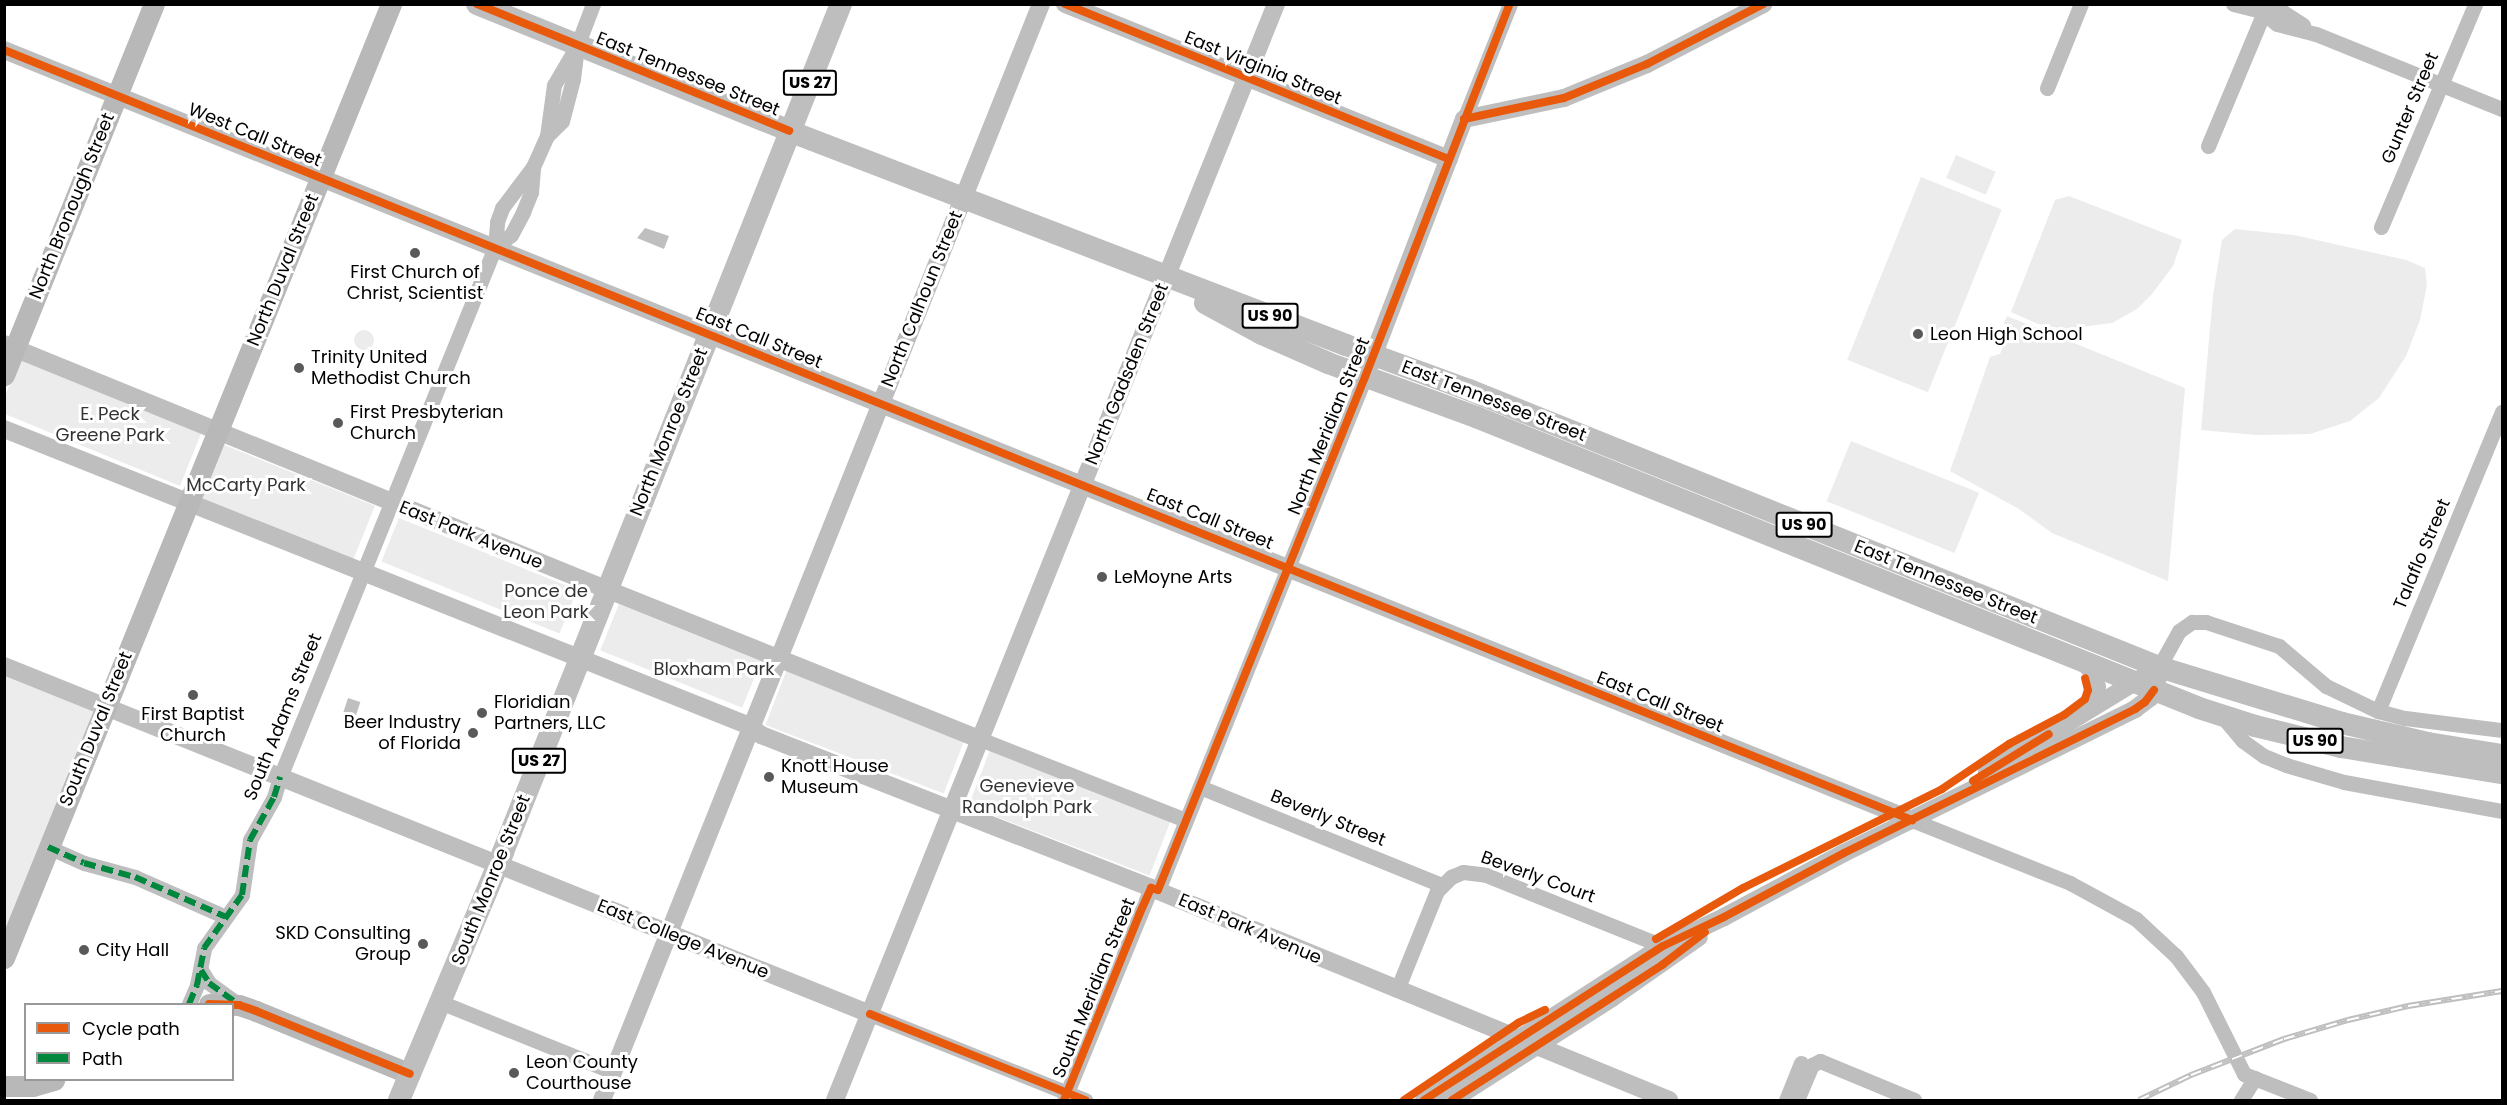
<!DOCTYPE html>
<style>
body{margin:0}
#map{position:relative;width:2507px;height:1105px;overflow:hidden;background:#fff;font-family:Poppins,sans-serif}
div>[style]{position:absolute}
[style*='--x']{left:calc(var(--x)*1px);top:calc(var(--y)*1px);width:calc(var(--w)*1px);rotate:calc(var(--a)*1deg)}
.green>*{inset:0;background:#ececec;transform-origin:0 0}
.round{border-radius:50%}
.water>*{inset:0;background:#bfbfbf;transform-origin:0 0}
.minor>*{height:15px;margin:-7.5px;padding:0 7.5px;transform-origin:7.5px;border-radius:7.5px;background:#bebebe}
.tertiary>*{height:18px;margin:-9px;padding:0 9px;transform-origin:9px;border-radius:9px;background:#bebebe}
.secondary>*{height:21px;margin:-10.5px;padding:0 10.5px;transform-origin:10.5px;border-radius:10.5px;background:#b8b8b8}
.primary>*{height:22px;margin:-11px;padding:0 11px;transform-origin:11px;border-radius:11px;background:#bebebe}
.rail>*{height:6px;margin-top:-3px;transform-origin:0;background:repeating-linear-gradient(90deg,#fff 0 11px,#bebebe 0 22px);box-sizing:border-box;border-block:2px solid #bebebe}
.quiet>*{height:6px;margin-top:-3px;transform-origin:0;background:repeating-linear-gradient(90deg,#00873e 0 12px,transparent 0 18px)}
.cycleway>*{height:8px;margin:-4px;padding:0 4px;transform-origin:4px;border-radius:4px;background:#e8590c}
.dots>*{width:16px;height:16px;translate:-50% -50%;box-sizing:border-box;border:3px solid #fff;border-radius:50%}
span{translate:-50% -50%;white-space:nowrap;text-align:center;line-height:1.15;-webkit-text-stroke:6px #fff;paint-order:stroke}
.shield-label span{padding:2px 4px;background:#fff;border:2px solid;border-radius:4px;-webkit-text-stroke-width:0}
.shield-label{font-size:16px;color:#000;font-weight:700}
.street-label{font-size:18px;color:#000}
.poi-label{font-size:18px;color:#000}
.left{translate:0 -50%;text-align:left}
.right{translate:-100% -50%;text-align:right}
.park-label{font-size:18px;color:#333}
.frame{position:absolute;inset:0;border:6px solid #000;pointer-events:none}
.legend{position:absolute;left:24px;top:1003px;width:210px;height:78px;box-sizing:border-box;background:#fff;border:2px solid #999;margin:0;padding:8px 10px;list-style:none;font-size:18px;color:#000}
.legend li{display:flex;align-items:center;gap:12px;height:30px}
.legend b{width:30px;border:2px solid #999}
</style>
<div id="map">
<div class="green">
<i style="left:1956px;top:155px;width:43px;height:25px;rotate:23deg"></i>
<i style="left:1921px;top:177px;width:87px;height:197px;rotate:22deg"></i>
<i style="clip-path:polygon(2069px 196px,2182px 240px,2173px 266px,2152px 294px,2137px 309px,2112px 323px,2064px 329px,2038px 324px,2011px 312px,2055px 200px)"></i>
<i style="clip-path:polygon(2235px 229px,2294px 235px,2406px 260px,2425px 268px,2427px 285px,2420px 320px,2406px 356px,2379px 398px,2350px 421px,2310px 434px,2257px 435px,2201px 430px,2213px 295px,2222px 240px)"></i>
<i style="clip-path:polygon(2007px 316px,2185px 388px,2168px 581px,2052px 533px,2019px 509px,1950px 471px,1990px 357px,2000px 354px,2009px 333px,2004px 323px)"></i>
<i class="round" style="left:354px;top:330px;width:20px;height:20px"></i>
<i style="clip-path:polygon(21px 357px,202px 431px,180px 486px,5px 414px,4px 399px)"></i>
<i style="left:1851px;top:441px;width:138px;height:65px;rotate:22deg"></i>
<i style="left:222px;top:444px;width:165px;height:58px;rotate:22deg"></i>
<i style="left:399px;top:518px;width:192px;height:47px;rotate:22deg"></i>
<i style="left:619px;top:604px;width:153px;height:50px;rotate:22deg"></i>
<i style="left:787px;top:669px;width:191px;height:60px;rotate:21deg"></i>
<i style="clip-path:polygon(5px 670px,91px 705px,93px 713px,5px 931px)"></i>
<i style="left:990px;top:750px;width:194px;height:60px;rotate:21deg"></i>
</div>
<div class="water">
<i style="clip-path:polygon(645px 228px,669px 236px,664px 249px,637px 238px)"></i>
<i style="left:348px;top:698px;width:13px;height:20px;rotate:18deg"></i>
</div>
<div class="minor">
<i style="--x:2233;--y:4;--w:32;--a:14"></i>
<i style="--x:2264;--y:12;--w:19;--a:0"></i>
<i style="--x:2283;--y:12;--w:24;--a:33"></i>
<i style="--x:2253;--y:4;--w:31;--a:40"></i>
<i style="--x:2277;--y:24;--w:40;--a:14.4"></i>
<i style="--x:2316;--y:34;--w:201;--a:22"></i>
<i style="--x:2047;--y:88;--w:91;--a:-68"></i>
<i style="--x:1464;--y:119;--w:124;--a:-68.2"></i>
<i style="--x:547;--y:136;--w:51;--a:-82.2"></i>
<i style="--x:554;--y:85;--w:45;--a:-59.5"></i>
<i style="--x:577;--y:46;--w:45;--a:-69.1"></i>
<i style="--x:2208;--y:146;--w:153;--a:-67.3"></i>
<i style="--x:2381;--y:227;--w:242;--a:-67.1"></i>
<i style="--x:495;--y:247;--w:20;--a:-37"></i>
<i style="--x:511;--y:235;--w:26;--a:-62"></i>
<i style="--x:523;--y:212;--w:22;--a:-68"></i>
<i style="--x:531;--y:192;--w:25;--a:-85"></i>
<i style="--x:2159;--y:667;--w:41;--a:-60.9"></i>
<i style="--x:2179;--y:631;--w:16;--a:-35"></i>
<i style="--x:2192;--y:622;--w:14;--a:0"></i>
<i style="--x:2206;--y:622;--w:77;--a:18.2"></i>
<i style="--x:2279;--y:646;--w:62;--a:40.4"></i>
<i style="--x:2326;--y:686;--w:58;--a:25.7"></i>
<i style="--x:2378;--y:711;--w:28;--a:15"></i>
<i style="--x:2405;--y:718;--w:98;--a:7.1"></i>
<i style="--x:2378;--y:711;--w:324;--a:-67.5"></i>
<i style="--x:2221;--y:715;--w:34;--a:50"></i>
<i style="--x:2243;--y:741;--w:26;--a:36"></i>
<i style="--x:2264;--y:756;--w:24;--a:22"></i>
<i style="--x:2286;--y:765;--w:60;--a:16.3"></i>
<i style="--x:2344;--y:782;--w:161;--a:10.4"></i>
<i style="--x:980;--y:739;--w:221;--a:21.5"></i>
<i style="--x:1200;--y:787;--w:260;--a:22.1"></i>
<i style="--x:1912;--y:820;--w:170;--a:21.7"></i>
<i style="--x:2070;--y:883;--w:75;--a:28.6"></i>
<i style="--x:2136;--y:919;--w:54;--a:42.8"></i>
<i style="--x:2176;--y:956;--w:45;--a:53.1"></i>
<i style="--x:2203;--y:992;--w:92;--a:63.4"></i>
<i style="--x:2244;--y:1074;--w:71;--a:21.5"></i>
<i style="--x:48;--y:847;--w:39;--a:24"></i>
<i style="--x:84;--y:863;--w:53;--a:15.4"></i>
<i style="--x:135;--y:877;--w:99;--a:23.7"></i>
<i style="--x:1158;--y:890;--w:553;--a:-68.03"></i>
<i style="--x:201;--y:970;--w:15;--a:58"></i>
<i style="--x:209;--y:983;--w:37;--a:36"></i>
<i style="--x:1397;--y:990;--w:107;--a:-68"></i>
<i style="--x:1437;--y:891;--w:20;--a:-45"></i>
<i style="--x:1451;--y:877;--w:13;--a:-23"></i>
<i style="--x:1463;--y:872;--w:23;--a:7"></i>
<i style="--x:1486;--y:875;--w:191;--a:21.9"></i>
<i style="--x:440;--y:1002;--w:187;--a:22"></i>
<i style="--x:189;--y:1004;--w:21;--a:-67"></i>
<i style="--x:197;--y:985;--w:38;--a:-79"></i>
<i style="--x:204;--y:948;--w:65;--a:-54.4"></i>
<i style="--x:242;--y:895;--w:56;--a:-81.7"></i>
<i style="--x:250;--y:840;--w:49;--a:-60.8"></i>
<i style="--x:274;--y:797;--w:21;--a:-73"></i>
<i style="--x:280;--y:777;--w:572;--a:-67.92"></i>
<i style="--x:495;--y:247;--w:25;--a:-85"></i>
<i style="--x:497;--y:222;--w:15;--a:-70"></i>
<i style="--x:502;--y:208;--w:51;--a:-52.9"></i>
<i style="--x:533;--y:167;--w:34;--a:-66"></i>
<i style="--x:547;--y:136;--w:21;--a:-45"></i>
<i style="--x:562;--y:121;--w:43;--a:-75.3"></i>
<i style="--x:573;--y:79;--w:33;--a:-83"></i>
<i style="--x:870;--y:1014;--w:232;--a:21.8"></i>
<i style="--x:1064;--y:1100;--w:229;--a:-67.7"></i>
<i style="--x:1786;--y:1100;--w:40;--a:-68"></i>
<i style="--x:1797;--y:1100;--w:38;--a:-67"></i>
<i style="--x:1812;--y:1065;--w:9;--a:-27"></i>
<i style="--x:1820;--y:1061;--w:102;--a:22.5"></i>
<i style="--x:2241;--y:1100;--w:26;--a:-58"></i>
</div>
<div class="tertiary">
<i style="--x:1065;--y:4;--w:414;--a:22"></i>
<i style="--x:4;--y:50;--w:2058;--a:21.98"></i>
<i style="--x:4;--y:344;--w:623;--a:22.16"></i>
<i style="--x:581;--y:579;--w:430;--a:21.9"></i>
<i style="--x:1365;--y:377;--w:276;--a:-69"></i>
<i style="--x:1464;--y:119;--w:102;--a:-11.9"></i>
<i style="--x:1564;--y:98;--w:90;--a:-22.3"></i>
<i style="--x:1647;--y:64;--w:131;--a:-27.3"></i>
<i style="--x:4;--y:429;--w:803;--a:21.71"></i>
<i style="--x:750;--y:726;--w:14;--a:39"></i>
<i style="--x:761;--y:735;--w:419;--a:21.4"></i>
<i style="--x:1151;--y:888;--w:560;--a:22.26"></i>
<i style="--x:2082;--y:661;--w:13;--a:45"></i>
<i style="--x:2091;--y:670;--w:18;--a:71"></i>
<i style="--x:2097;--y:687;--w:25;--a:111"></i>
<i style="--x:4;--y:666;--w:933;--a:21.89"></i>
<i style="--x:1987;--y:772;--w:183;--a:-31.3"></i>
<i style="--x:602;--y:1100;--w:1181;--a:-68.17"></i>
<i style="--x:835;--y:1100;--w:1181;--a:-68.08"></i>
<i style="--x:1424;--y:1100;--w:284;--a:-32.8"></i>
<i style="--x:1663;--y:946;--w:68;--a:-25.4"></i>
<i style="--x:1724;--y:917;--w:136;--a:-28.1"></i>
<i style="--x:1844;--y:853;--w:325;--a:-26.3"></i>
<i style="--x:2135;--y:709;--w:20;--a:-37"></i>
<i style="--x:2151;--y:697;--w:20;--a:-70"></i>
<i style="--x:1452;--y:1100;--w:190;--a:-32.5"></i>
<i style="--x:1612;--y:998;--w:106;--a:-35"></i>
</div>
<div class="secondary">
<i style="--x:4;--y:375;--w:400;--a:-68"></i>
<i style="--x:4;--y:958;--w:1030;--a:-67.92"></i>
<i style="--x:209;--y:1004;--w:30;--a:2"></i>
<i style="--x:239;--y:1005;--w:18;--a:19"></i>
<i style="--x:256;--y:1011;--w:166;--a:22.2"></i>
<i style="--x:4;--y:1086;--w:29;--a:0"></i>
<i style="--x:33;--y:1086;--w:22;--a:-16"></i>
</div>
<div class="primary">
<i style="--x:477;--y:4;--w:337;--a:22.1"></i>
<i style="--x:789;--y:131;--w:597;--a:21.02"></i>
<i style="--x:1346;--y:345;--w:131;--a:20.1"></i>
<i style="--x:1469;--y:390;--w:744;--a:21.87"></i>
<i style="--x:2159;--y:667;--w:191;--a:17"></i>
<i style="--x:2342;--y:723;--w:88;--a:13.1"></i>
<i style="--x:2428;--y:743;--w:75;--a:9.2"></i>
<i style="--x:1205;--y:303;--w:65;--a:28.5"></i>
<i style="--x:1262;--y:334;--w:72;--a:23.7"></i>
<i style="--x:1328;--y:363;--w:158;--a:20"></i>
<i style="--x:1476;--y:417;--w:779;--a:21.92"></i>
<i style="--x:2199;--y:708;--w:59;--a:17.8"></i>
<i style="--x:2255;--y:726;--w:89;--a:13.7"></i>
<i style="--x:2341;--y:747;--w:163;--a:9.2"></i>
<i style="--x:399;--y:1100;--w:269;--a:-67.2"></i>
<i style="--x:503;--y:852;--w:913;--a:-68.27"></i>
</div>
<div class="rail">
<i style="--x:2139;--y:1100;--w:58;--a:-25.7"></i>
<i style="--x:2191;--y:1075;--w:100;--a:-21.2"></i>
<i style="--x:2284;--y:1039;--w:67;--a:-16.5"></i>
<i style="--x:2348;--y:1020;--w:62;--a:-13.1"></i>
<i style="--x:2408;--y:1006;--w:95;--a:-9.1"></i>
</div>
<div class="quiet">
<i style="--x:48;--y:847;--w:39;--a:24"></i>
<i style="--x:84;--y:863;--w:53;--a:15.4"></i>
<i style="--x:135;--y:877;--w:99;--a:23.7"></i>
<i style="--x:201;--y:970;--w:15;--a:58"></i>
<i style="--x:209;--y:983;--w:36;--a:36"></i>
<i style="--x:189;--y:1004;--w:21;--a:-67"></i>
<i style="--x:197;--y:985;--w:38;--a:-79"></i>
<i style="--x:204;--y:948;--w:65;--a:-54.4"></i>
<i style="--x:242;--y:895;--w:56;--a:-81.7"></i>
<i style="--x:250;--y:840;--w:49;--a:-60.8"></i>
<i style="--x:274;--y:797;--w:21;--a:-73"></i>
</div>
<div class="cycleway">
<i style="--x:477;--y:4;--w:337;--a:22.1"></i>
<i style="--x:1065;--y:4;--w:414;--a:22"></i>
<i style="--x:4;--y:50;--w:2058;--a:21.98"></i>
<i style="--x:1464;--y:119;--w:102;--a:-11.9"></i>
<i style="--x:1564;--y:98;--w:90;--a:-22.3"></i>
<i style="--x:1647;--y:64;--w:131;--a:-27.3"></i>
<i style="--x:1973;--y:781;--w:89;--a:-31.7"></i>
<i style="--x:1656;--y:939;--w:101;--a:-30.4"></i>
<i style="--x:1743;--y:888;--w:222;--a:-26.4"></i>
<i style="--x:1942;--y:789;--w:81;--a:-33.9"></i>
<i style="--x:2009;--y:744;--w:62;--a:-27.8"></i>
<i style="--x:2064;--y:715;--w:26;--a:-37"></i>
<i style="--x:2085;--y:699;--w:9;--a:-72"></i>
<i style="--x:2088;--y:690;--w:12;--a:-104"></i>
<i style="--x:209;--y:1004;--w:30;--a:2"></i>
<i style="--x:239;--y:1005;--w:18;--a:19"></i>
<i style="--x:256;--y:1011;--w:166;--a:22.2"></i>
<i style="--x:870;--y:1014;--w:232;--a:21.8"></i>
<i style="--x:1064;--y:1100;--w:200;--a:-67.9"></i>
<i style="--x:1139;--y:915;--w:30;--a:-66"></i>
<i style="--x:1151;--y:888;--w:7;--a:16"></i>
<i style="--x:1158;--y:890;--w:553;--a:-68.03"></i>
<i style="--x:1365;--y:377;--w:400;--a:-68.8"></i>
<i style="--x:1404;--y:1100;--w:138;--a:-34"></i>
<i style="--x:1518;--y:1023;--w:30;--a:-26"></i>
<i style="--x:1424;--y:1100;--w:284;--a:-32.8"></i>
<i style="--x:1663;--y:946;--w:68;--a:-25.4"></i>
<i style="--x:1724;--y:917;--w:136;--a:-28.1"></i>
<i style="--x:1844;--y:853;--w:325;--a:-26.3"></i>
<i style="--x:2135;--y:709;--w:12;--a:-35"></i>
<i style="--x:2145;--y:702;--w:15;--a:-53"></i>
<i style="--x:1452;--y:1100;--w:250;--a:-32.7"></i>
<i style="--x:1662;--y:965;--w:54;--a:-37.5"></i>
</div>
<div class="dots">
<i style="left:415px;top:253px;background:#595959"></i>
<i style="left:1918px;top:334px;background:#595959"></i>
<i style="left:299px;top:368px;background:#595959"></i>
<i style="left:338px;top:423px;background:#595959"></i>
<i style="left:1102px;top:577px;background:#595959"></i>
<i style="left:193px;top:695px;background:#595959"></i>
<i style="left:482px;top:713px;background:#595959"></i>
<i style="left:473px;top:733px;background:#595959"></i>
<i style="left:769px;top:777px;background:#595959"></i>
<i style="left:423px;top:944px;background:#595959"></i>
<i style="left:84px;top:950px;background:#595959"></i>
<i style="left:514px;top:1073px;background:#595959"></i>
</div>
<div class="shield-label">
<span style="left:810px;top:83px">US 27</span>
<span style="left:1270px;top:316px">US 90</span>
<span style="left:1804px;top:525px">US 90</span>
<span style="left:2315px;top:741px">US 90</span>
<span style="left:539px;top:761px">US 27</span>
</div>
<div class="street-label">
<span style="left:1263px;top:68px;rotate:22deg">East Virginia Street</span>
<span style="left:688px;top:74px;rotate:22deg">East Tennessee Street</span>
<span style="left:2410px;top:108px;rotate:-67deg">Gunter Street</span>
<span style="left:255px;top:135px;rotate:22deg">West Call Street</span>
<span style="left:72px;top:206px;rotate:-68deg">North Bronough Street</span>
<span style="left:283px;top:270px;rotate:-68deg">North Duval Street</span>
<span style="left:922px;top:299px;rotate:-68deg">North Calhoun Street</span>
<span style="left:759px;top:338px;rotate:22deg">East Call Street</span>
<span style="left:1127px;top:374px;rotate:-68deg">North Gadsden Street</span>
<span style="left:1494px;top:401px;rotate:21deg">East Tennessee Street</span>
<span style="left:1329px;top:426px;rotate:-68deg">North Meridian Street</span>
<span style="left:669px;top:432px;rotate:-68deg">North Monroe Street</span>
<span style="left:1210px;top:519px;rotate:22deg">East Call Street</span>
<span style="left:471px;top:535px;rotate:22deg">East Park Avenue</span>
<span style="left:2422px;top:554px;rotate:-67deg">Talaflo Street</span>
<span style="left:1946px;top:582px;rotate:22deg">East Tennessee Street</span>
<span style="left:1660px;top:702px;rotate:22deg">East Call Street</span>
<span style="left:283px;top:717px;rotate:-68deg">South Adams Street</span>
<span style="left:96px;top:729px;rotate:-68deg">South Duval Street</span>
<span style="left:1328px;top:818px;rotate:22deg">Beverly Street</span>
<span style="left:1538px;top:877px;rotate:20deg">Beverly Court</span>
<span style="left:491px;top:880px;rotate:-68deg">South Monroe Street</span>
<span style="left:1250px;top:929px;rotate:23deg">East Park Avenue</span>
<span style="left:683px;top:939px;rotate:22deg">East College Avenue</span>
<span style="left:1094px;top:988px;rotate:-68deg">South Meridian Street</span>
</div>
<div class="poi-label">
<span style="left:415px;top:283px">First Church of<br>Christ, Scientist</span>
<span class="left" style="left:1930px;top:334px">Leon High School</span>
<span class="left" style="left:311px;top:368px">Trinity United<br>Methodist Church</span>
<span class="left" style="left:350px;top:423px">First Presbyterian<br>Church</span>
<span class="left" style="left:1114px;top:577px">LeMoyne Arts</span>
<span class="left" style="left:494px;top:713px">Floridian<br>Partners, LLC</span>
<span style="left:193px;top:725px">First Baptist<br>Church</span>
<span class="right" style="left:461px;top:733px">Beer Industry<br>of Florida</span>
<span class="left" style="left:781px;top:777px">Knott House<br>Museum</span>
<span class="right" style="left:411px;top:944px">SKD Consulting<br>Group</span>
<span class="left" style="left:96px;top:950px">City Hall</span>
<span class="left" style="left:526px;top:1073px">Leon County<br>Courthouse</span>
</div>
<div class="park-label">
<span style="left:110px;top:425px">E. Peck<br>Greene Park</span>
<span style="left:246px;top:485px">McCarty Park</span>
<span style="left:546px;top:602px">Ponce de<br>Leon Park</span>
<span style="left:714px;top:669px">Bloxham Park</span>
<span style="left:1027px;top:797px">Genevieve<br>Randolph Park</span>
</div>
<div class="frame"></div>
<ul class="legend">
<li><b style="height:8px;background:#e8590c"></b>Cycle path</li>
<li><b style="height:8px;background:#00873e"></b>Path</li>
</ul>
</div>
